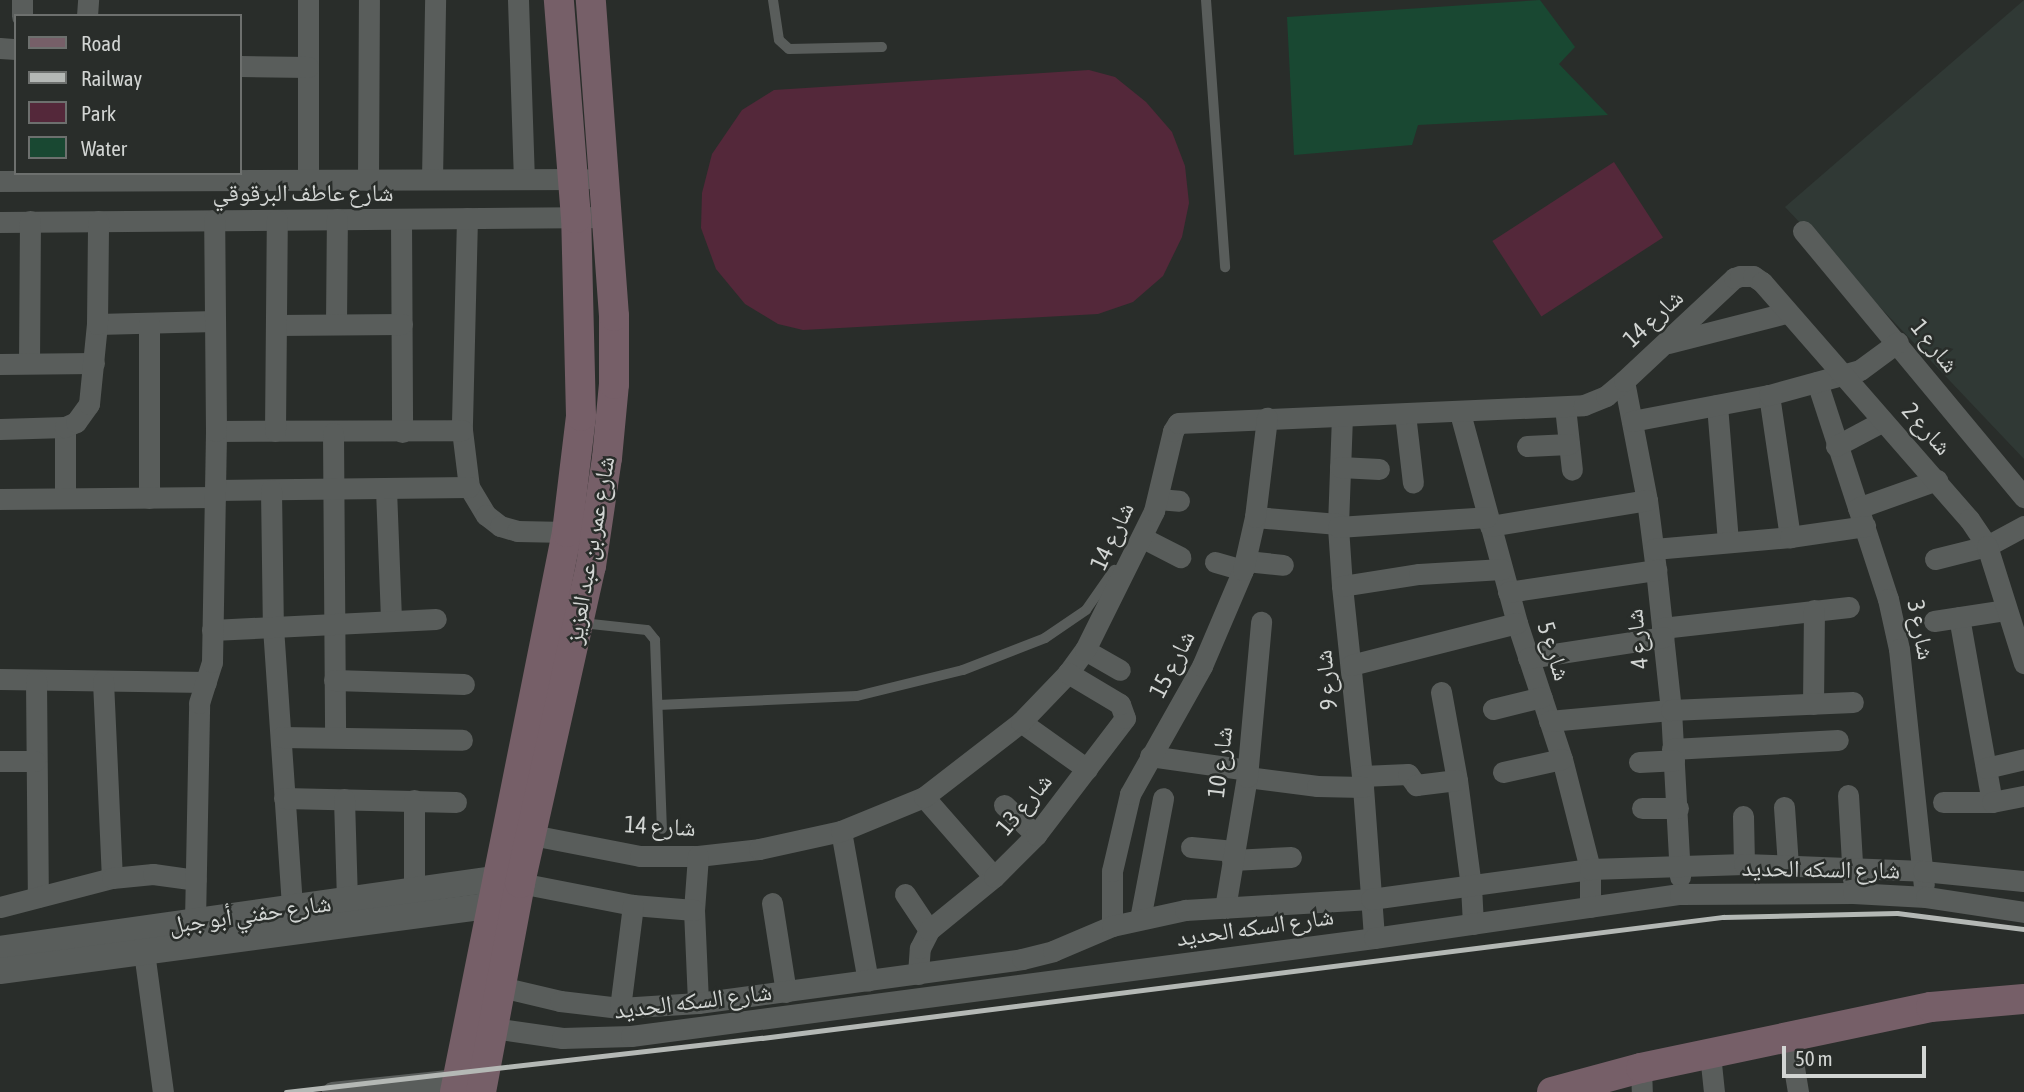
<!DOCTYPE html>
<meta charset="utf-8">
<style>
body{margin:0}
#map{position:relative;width:2024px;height:1092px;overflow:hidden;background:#292d2a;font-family:"Asap Condensed","Noto Naskh Arabic",sans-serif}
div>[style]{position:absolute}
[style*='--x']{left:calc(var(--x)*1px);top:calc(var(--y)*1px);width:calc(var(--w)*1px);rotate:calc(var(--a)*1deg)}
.built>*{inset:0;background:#303935}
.green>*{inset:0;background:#54283a;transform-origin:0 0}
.water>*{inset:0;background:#194832}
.service>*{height:10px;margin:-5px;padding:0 5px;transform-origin:5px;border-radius:5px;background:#595d5b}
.minor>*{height:21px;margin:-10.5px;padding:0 10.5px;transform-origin:10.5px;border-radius:10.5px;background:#595d5b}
.tertiary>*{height:26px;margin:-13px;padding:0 13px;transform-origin:13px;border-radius:13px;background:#595d5b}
.secondary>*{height:30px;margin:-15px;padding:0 15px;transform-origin:15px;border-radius:15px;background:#765f68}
.rail>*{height:5px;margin:-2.5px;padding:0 2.5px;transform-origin:2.5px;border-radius:2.5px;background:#b4b8b5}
span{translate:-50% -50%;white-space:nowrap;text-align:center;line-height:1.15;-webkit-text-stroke:5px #292d2a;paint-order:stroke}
.street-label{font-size:24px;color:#d2d5d3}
.legend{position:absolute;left:14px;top:14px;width:228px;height:161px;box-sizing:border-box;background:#292d2a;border:2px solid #6d706e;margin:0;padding:9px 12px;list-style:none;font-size:21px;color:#d2d5d3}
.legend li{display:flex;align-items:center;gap:14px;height:35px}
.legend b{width:35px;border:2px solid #6d706e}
.scale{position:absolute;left:1782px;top:1046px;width:144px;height:32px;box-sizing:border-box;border:4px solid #d2d5d3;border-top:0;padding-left:9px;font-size:21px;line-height:24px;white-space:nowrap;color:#d2d5d3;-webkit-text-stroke:5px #292d2a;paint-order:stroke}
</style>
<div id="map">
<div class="built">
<i style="clip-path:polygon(2024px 0,2024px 459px,1785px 207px)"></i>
</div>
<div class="green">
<i style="clip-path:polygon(1089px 70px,1115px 77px,1146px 102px,1172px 132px,1185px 166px,1189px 203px,1182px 237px,1163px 276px,1133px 302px,1098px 314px,803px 330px,778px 324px,745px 304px,716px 269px,701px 228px,702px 193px,712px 154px,742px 110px,774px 90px)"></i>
<i style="left:1614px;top:162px;width:90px;height:145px;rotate:57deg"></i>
</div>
<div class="water">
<i style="clip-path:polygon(1540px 0,1575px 47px,1559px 64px,1608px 115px,1418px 125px,1412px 145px,1294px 155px,1287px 17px)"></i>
</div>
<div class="service">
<i style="--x:773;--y:0;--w:40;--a:81.5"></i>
<i style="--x:779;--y:40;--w:13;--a:42"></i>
<i style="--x:789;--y:49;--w:93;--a:-1.2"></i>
<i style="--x:1206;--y:0;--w:268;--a:85.9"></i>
<i style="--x:582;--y:623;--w:65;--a:6.1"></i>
<i style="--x:647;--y:630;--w:13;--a:51"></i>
<i style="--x:655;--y:640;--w:189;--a:87.9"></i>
<i style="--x:658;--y:705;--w:199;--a:-2.6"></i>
<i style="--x:857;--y:696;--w:109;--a:-13.8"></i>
<i style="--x:963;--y:670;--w:88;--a:-21.3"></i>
<i style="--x:1045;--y:638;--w:50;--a:-34.3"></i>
<i style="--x:1086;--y:610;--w:49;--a:-55"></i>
</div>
<div class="minor">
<i style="--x:308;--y:0;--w:180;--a:90"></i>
<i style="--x:518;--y:0;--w:179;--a:88.1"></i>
<i style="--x:22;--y:16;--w:16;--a:-90"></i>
<i style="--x:87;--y:16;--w:16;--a:-86"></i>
<i style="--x:0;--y:48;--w:16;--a:4"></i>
<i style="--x:240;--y:66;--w:68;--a:0.8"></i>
<i style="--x:432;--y:179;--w:179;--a:-89"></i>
<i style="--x:368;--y:180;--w:180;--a:-89.7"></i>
<i style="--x:0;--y:181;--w:585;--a:-0.2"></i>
<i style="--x:467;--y:218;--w:212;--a:91.4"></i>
<i style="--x:462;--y:430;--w:57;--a:83"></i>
<i style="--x:469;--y:487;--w:33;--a:59"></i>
<i style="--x:486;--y:515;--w:18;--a:38"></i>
<i style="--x:500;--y:526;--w:18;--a:16"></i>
<i style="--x:517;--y:531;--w:50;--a:1.1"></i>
<i style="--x:401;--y:219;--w:213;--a:89.7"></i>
<i style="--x:0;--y:222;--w:607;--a:-0.47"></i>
<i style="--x:1803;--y:231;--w:346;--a:50.3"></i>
<i style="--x:97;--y:324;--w:118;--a:-1.5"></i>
<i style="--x:336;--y:324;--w:105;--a:-89.5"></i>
<i style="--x:276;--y:325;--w:126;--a:-0.5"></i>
<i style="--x:1668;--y:343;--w:122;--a:-14.3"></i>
<i style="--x:29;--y:363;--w:142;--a:-89.6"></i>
<i style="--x:0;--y:364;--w:94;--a:-0.6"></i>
<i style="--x:1624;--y:381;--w:121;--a:79.1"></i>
<i style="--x:1647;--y:500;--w:71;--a:82.7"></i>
<i style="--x:1656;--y:570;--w:141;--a:83.9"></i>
<i style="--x:1671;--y:710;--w:167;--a:86.9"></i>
<i style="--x:1817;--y:382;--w:228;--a:71.9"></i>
<i style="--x:1888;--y:599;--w:51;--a:77.6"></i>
<i style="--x:1899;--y:649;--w:237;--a:84"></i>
<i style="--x:1769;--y:395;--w:144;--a:81.6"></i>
<i style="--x:1717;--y:405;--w:137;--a:85.4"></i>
<i style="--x:1565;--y:407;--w:63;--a:83.7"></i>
<i style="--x:1460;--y:413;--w:218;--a:74.8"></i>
<i style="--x:1517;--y:623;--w:143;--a:71.7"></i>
<i style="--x:1562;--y:759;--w:114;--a:75.7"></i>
<i style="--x:1590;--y:869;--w:38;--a:90"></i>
<i style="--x:1405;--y:414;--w:69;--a:83.4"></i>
<i style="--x:1342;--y:416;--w:111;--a:92.1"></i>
<i style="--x:1338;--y:527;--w:59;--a:86.1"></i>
<i style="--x:1342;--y:586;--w:202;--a:84"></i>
<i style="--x:1363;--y:787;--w:151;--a:85.8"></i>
<i style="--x:1632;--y:421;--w:139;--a:-10.7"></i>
<i style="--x:1769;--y:395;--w:94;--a:-15.4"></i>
<i style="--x:1860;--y:370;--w:47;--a:-36.4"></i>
<i style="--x:65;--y:427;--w:71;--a:90"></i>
<i style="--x:0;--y:429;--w:65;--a:-1.8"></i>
<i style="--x:65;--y:427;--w:12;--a:-24"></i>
<i style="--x:76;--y:422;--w:22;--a:-54"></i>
<i style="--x:89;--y:404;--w:80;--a:-84.3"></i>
<i style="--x:97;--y:324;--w:103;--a:-89.4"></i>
<i style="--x:216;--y:431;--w:246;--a:-0.2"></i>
<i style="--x:275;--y:431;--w:211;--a:-89.5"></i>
<i style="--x:333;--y:433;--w:304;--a:89.6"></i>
<i style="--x:1527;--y:446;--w:42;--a:-2.7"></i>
<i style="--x:1836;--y:446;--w:53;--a:-28"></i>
<i style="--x:1340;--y:467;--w:39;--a:3"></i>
<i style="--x:386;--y:489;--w:130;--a:87.8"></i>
<i style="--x:215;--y:490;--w:254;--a:-0.7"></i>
<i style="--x:271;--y:490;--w:137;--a:89.2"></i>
<i style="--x:273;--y:627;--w:282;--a:86.1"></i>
<i style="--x:149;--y:498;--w:175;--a:-90"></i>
<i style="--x:0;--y:499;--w:215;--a:-0.5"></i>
<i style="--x:1158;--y:499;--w:21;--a:5"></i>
<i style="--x:1858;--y:508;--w:84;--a:-19.5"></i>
<i style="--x:1255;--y:517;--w:83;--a:4.8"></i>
<i style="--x:1490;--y:526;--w:159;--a:-9.4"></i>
<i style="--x:1338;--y:527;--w:149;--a:-3.8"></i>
<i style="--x:1143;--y:538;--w:42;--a:27.2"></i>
<i style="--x:1654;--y:549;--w:137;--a:-5"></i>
<i style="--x:1790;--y:537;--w:76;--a:-8.3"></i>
<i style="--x:1935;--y:559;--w:54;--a:-14"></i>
<i style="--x:1987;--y:546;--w:42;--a:-28.4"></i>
<i style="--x:1246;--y:561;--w:37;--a:6"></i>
<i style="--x:1215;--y:562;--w:29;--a:16"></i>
<i style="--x:1342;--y:586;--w:78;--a:-8.9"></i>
<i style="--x:1419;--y:574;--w:83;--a:-3.4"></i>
<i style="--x:1508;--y:592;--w:150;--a:-8.5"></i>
<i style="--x:1959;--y:617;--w:188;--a:79.9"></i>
<i style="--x:1934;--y:621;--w:73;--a:-8.7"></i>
<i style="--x:1662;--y:628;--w:188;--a:-6.4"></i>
<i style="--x:212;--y:630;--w:224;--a:-2.8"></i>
<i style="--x:1085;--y:650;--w:40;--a:29.7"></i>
<i style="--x:1528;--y:658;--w:137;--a:-8.8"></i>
<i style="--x:1351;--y:665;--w:171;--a:-14.2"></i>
<i style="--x:0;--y:679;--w:206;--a:0.8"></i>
<i style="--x:36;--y:680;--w:217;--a:89.5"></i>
<i style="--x:334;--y:680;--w:130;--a:1.8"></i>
<i style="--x:103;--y:681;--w:197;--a:87.4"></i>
<i style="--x:1441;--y:692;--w:89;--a:79.7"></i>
<i style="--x:1457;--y:780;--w:107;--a:82.5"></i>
<i style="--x:1471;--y:886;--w:38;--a:87"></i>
<i style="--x:1813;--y:704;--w:94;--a:-89.4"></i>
<i style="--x:1493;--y:709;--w:50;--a:-13.8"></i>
<i style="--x:1549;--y:721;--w:122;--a:-5.2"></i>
<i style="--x:1671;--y:710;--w:182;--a:-2.5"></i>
<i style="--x:1021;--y:722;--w:81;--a:35.5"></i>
<i style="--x:281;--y:737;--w:181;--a:0.9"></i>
<i style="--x:1672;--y:749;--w:166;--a:-3.1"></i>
<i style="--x:1150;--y:756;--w:98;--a:8.2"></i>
<i style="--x:0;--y:761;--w:35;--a:0"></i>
<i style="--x:1639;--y:762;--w:35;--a:-3"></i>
<i style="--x:1986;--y:768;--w:39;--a:-13"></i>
<i style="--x:1503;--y:772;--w:60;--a:-12.4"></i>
<i style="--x:1362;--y:776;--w:46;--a:-2.5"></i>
<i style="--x:1408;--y:774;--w:14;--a:54"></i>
<i style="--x:1416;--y:785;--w:41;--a:-7"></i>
<i style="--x:1247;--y:777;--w:71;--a:7.3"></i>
<i style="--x:1317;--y:786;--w:46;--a:1.2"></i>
<i style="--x:1848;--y:795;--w:85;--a:86.6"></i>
<i style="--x:924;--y:797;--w:106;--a:48.8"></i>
<i style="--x:284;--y:798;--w:172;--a:1.3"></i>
<i style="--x:344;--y:799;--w:101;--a:88.3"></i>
<i style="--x:1943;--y:802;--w:49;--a:0"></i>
<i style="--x:1992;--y:802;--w:33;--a:-11"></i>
<i style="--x:1004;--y:805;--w:44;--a:43.2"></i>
<i style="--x:1784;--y:807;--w:59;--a:86.1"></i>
<i style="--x:1642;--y:808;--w:36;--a:0"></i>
<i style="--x:1743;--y:816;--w:48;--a:88.8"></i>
<i style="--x:841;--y:831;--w:152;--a:79.8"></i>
<i style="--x:532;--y:835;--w:110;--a:11"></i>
<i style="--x:640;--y:856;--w:58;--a:0"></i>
<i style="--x:698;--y:856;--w:61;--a:-6.5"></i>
<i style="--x:759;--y:849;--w:84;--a:-12.4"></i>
<i style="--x:841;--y:831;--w:90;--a:-22.3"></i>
<i style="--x:924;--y:797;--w:123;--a:-37.7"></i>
<i style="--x:1021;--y:722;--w:68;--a:-46.2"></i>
<i style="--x:1068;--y:673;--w:29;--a:-54"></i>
<i style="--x:1085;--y:650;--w:155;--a:-63.6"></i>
<i style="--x:1154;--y:511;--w:82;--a:-76.6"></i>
<i style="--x:1173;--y:431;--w:9;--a:-58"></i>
<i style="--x:1178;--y:423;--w:406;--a:-2.5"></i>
<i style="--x:1584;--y:405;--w:24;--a:-22"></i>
<i style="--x:1606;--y:396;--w:23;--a:-40"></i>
<i style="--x:1624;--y:381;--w:151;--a:-43.1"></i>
<i style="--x:1734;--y:278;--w:6;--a:-18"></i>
<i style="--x:1740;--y:276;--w:13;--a:0"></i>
<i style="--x:1753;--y:276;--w:11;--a:34"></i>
<i style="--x:1762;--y:282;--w:315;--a:48.9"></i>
<i style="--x:1969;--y:519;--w:32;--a:56"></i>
<i style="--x:1987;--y:546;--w:123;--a:72.5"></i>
<i style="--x:1191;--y:847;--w:43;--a:5.3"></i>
<i style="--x:698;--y:856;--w:54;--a:94.2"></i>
<i style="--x:694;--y:910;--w:93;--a:87.5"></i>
<i style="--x:1232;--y:860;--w:59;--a:-2.9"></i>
<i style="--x:520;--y:883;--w:115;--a:11"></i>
<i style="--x:633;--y:905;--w:61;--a:4.7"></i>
<i style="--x:414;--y:890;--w:90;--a:-90"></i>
<i style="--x:905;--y:894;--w:43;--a:56.3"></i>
<i style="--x:772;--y:903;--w:90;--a:81.1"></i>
<i style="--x:0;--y:907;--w:116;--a:-14.5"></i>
<i style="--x:112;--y:878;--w:41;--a:-5.6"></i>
<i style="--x:153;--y:874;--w:43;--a:7.9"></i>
<i style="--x:1225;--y:908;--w:133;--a:-80.5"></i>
<i style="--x:1247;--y:777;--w:156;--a:-84.8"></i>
<i style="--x:1140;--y:919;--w:123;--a:-79.2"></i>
<i style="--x:195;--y:921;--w:218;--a:-88.9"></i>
<i style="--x:199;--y:703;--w:43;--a:-72.4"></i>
<i style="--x:212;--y:662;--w:231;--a:-89"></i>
<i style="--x:216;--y:431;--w:211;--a:-90.5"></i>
<i style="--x:1112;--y:926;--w:55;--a:-90"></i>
<i style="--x:1112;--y:871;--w:79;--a:-76.8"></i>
<i style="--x:1130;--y:794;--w:147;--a:-60.6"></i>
<i style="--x:1202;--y:666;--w:104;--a:-66.9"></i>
<i style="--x:1243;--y:570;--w:54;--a:-77.2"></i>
<i style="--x:1255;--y:517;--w:100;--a:-83.1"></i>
<i style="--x:144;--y:952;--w:141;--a:82.3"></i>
<i style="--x:918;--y:974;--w:26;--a:-86"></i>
<i style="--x:920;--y:948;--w:20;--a:-63"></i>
<i style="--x:929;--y:930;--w:84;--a:-39.2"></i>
<i style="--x:994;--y:877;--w:59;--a:-45"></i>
<i style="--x:1036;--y:835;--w:147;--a:-52.7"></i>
<i style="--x:1125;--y:718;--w:15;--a:-110"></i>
<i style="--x:1120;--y:704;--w:61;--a:-149.2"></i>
<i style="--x:501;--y:987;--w:61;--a:13.3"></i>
<i style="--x:560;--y:1001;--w:60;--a:6.7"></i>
<i style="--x:620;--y:1008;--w:78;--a:-3.7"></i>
<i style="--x:698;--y:1003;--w:327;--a:-7.7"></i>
<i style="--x:1022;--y:959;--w:32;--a:-14"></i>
<i style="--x:1053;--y:951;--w:64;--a:-23"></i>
<i style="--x:1112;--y:926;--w:75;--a:-12.4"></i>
<i style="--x:1185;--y:910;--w:186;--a:-3.4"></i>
<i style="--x:1371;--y:899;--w:221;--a:-7.8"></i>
<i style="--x:1590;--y:869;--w:154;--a:-1.9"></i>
<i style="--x:1744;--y:864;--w:179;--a:2.2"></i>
<i style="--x:1923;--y:871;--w:101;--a:5.7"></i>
<i style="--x:620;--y:1008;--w:104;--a:-82.8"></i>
<i style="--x:493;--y:1028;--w:70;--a:8.2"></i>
<i style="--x:562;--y:1038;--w:69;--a:-1.7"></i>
<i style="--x:631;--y:1036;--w:749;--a:-7.51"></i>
<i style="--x:1374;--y:938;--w:309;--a:-8.2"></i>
<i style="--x:1680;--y:894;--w:173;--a:-0.3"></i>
<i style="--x:1853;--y:893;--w:73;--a:3.1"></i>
<i style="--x:1926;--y:897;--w:99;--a:8.7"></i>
<i style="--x:1789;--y:1037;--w:56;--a:80.7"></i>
<i style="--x:1710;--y:1054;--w:38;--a:84"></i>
<i style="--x:1641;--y:1068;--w:24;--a:88"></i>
<i style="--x:332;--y:1092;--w:126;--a:-5.9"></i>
</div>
<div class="tertiary">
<i style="--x:0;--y:949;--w:505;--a:-8.08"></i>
<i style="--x:0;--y:971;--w:499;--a:-7.6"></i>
</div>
<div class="secondary">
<i style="--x:455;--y:1092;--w:571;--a:-78.69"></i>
<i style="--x:567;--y:532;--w:117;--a:-83.1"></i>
<i style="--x:581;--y:416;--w:198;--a:-91.4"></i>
<i style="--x:576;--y:218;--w:219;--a:-94.5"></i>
<i style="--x:481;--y:1092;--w:213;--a:-79.4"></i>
<i style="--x:520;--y:883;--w:325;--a:-77.4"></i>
<i style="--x:591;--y:566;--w:109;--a:-81.6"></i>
<i style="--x:607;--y:458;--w:74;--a:-84.6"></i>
<i style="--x:614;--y:384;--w:68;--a:-90"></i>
<i style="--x:614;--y:316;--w:317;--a:-94.2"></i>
<i style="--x:1552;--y:1092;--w:92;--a:-15.1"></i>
<i style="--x:1641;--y:1068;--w:296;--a:-11.9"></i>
<i style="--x:1931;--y:1007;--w:93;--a:-4.9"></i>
</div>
<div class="rail">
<i style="--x:286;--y:1092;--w:479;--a:-6.5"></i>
<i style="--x:762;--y:1038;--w:969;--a:-7.18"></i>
<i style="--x:1723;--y:917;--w:174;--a:-1.3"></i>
<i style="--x:1897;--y:913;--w:128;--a:7.2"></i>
</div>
<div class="street-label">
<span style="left:303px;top:193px">شارع عاطف البرقوقي</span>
<span style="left:1653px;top:318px;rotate:-43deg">شارع 14</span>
<span style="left:1935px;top:346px;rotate:51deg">شارع 1</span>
<span style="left:1927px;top:429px;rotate:48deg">شارع 2</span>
<span style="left:1112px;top:536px;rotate:-65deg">شارع 14</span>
<span style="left:590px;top:550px;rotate:-80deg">شارع عمر بن عبد العزيز</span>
<span style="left:1921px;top:630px;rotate:79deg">شارع 3</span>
<span style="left:1637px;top:639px;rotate:-96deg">شارع 4</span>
<span style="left:1554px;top:651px;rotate:72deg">شارع 5</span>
<span style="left:1172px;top:664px;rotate:-63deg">شارع 15</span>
<span style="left:1326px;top:680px;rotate:-96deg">شارع 9</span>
<span style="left:1220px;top:762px;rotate:-83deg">شارع 10</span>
<span style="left:1024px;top:804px;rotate:-50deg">شارع 13</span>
<span style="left:660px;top:826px;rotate:3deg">شارع 14</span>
<span style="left:1821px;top:869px;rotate:1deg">شارع السكه الحديد</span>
<span style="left:250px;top:914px;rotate:-8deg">شارع حفني أبو جبل</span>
<span style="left:1255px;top:927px;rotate:-8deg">شارع السكه الحديد</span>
<span style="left:693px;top:1001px;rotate:-7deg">شارع السكه الحديد</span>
</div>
<ul class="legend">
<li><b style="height:9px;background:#765f68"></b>Road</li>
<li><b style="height:9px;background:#b4b8b5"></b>Railway</li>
<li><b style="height:19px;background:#54283a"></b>Park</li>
<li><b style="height:19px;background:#194832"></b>Water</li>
</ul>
<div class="scale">50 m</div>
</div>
